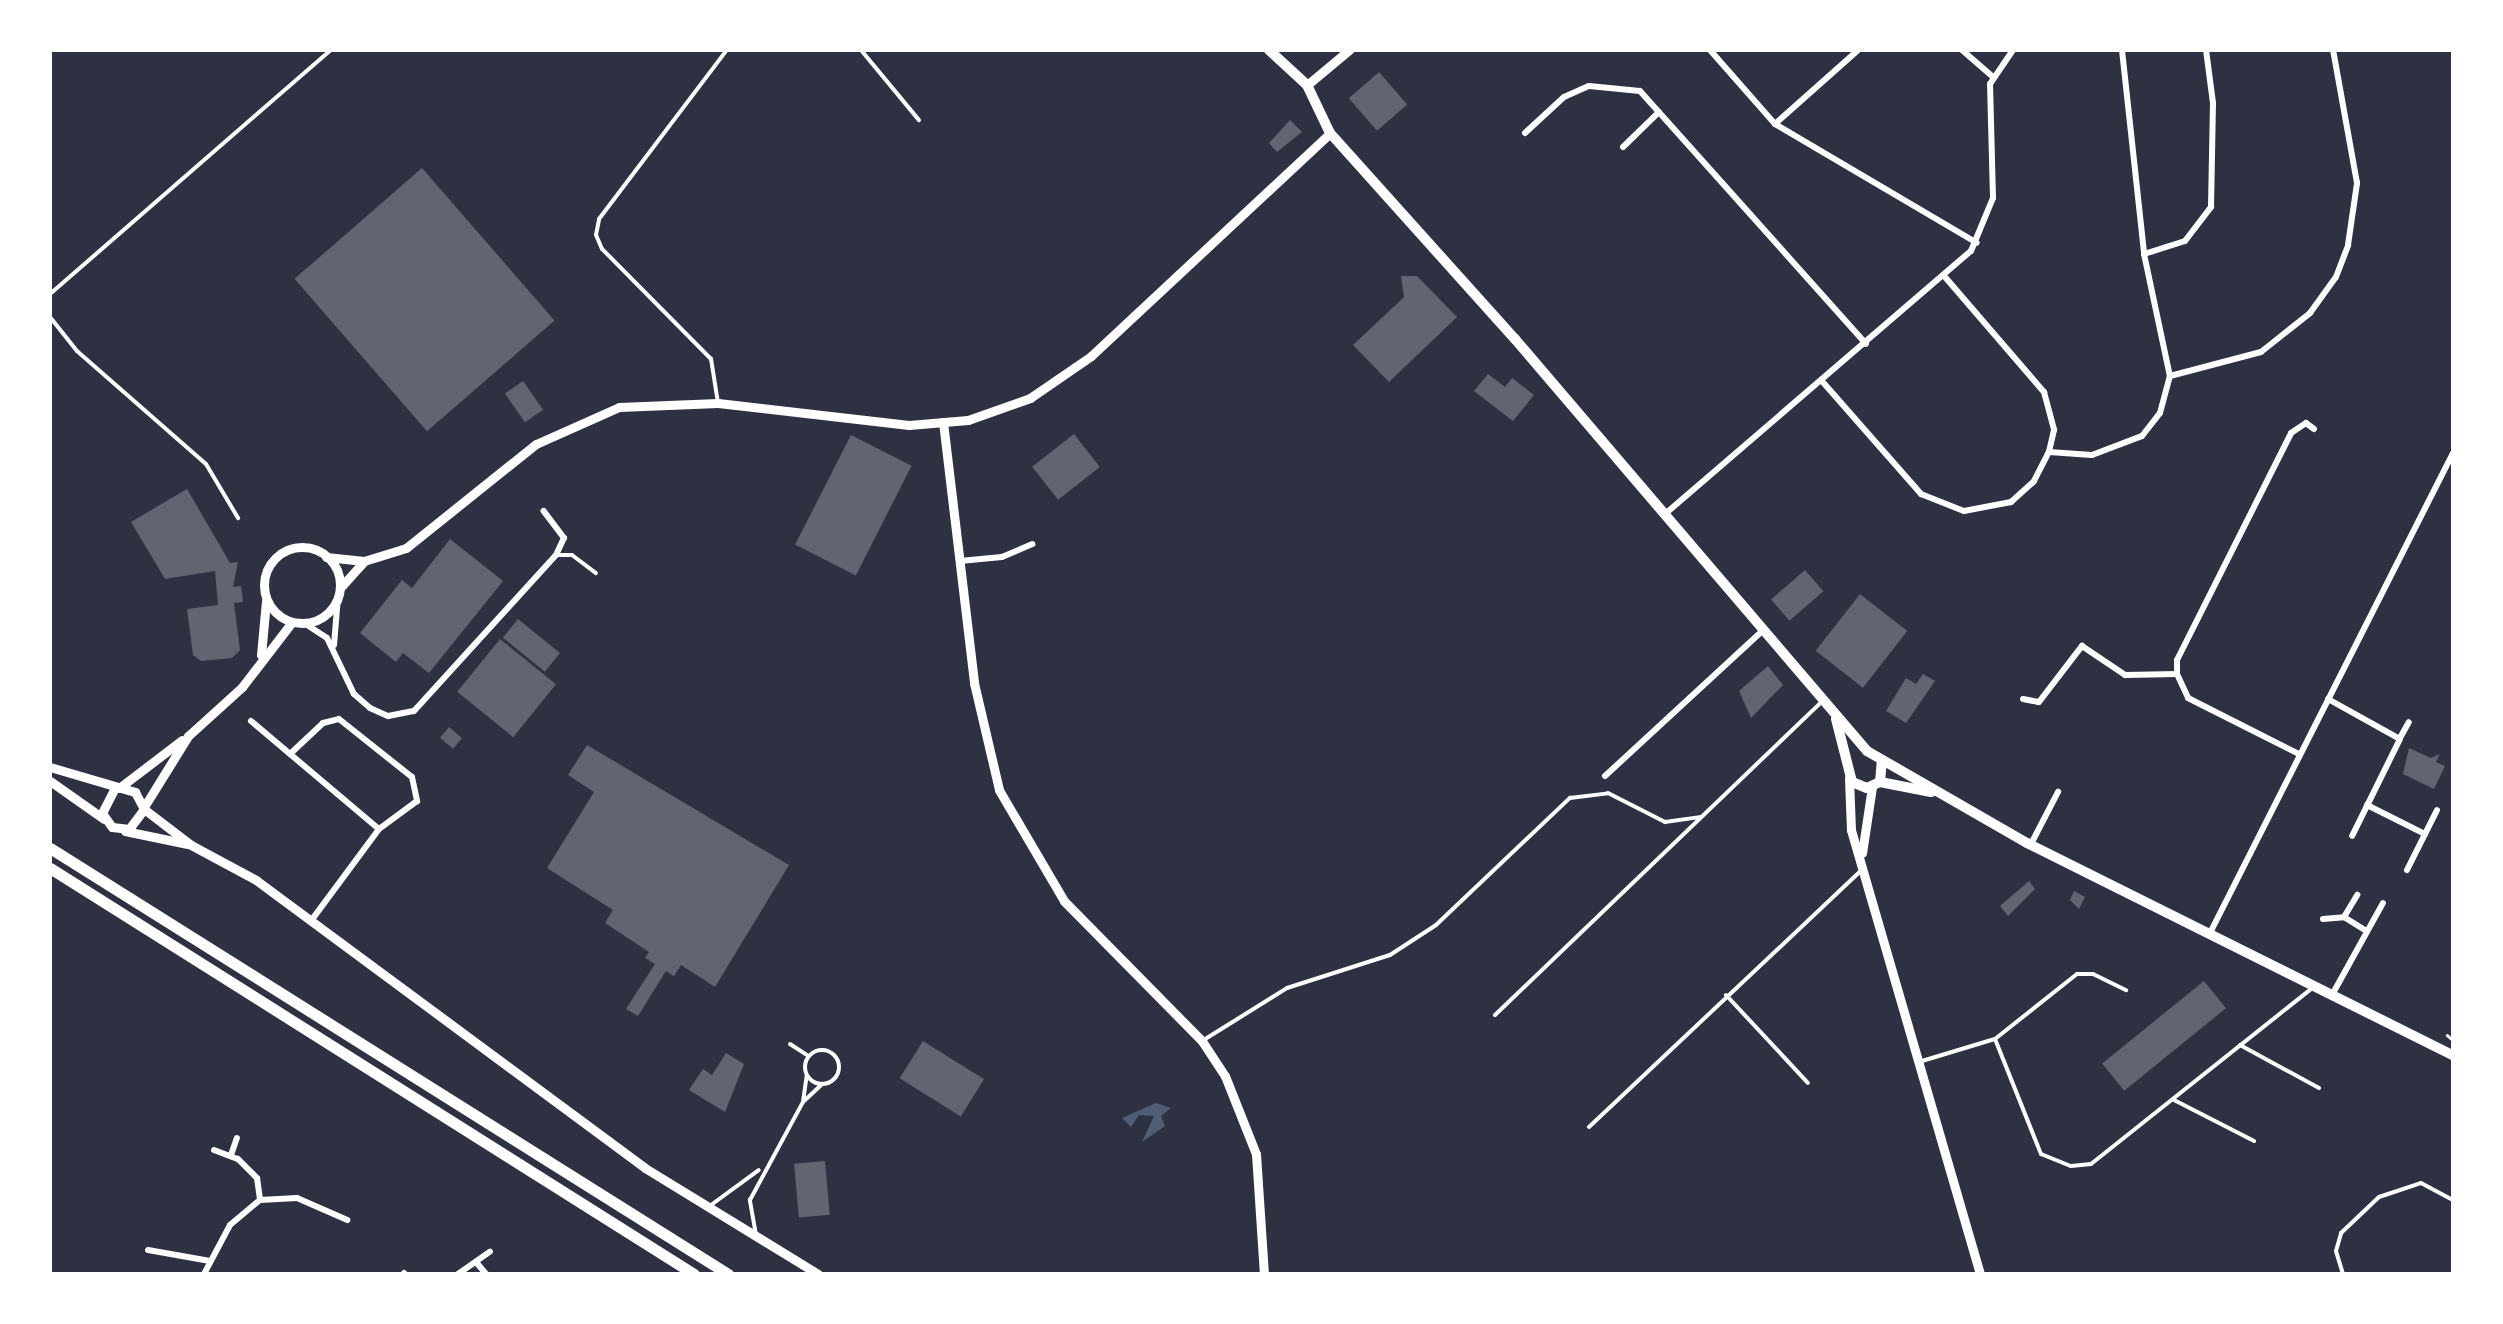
<!DOCTYPE html>
<style>
body{margin:0}
#map{position:relative;width:2503px;height:1324px;overflow:hidden;background:#2d3142;font-family:Jost,sans-serif}
div>[style]{position:absolute}
[style*='--x']{left:calc(var(--x)*1px);top:calc(var(--y)*1px);width:calc(var(--w)*1px);rotate:calc(var(--a)*1deg)}
.water>*{inset:0;background:#4f5d75}
.building>*{inset:0;background:#626471;transform-origin:0 0}
.path>*{height:2.5px;margin:-1.25px;padding:0 1.25px;transform-origin:1.25px;border-radius:1.25px;background:#fff}
.service>*{height:4px;margin:-2px;padding:0 2px;transform-origin:2px;border-radius:2px;background:#fff}
.service>.ring{margin:-2px;padding:0;box-sizing:content-box;background:none;border:4px solid #fff;border-radius:50%}
.minor>*{height:6px;margin:-3px;padding:0 3px;transform-origin:3px;border-radius:3px;background:#fff}
.tertiary>*{height:9px;margin:-4.5px;padding:0 4.5px;transform-origin:4.5px;border-radius:4.5px;background:#fff}
.tertiary>.ring{margin:-4.5px;padding:0;box-sizing:content-box;background:none;border:9px solid #fff;border-radius:50%}
.secondary>*{height:10px;margin:-5px;padding:0 5px;transform-origin:5px;border-radius:5px;background:#fff}
.trunk>*{height:11px;margin:-5.5px;padding:0 5.5px;transform-origin:5.5px;border-radius:5.5px;background:#fff}
span{translate:-50% -50%;white-space:nowrap;text-align:center;line-height:1.15;-webkit-text-stroke:10px #fff;paint-order:stroke}
.frame{position:absolute;inset:0;border:52px solid #fff;pointer-events:none}
</style>
<div id="map">
<div class="water">
<i style="clip-path:polygon(1156px 1103px,1171px 1108px,1161px 1116px,1165px 1126px,1142px 1142px,1154px 1116px,1139px 1115px,1131px 1127px,1122px 1118px)"></i>
</div>
<div class="building">
<i style="left:1379px;top:72px;width:43px;height:40px;rotate:49deg"></i>
<i style="clip-path:polygon(1290px 120px,1302px 132px,1277px 152px,1269px 143px)"></i>
<i style="left:422px;top:168px;width:202px;height:169px;rotate:49deg"></i>
<i style="clip-path:polygon(1401px 276px,1417px 276px,1457px 317px,1389px 382px,1353px 345px,1404px 297px)"></i>
<i style="clip-path:polygon(1488px 374px,1505px 387px,1512px 378px,1534px 395px,1513px 421px,1474px 391px)"></i>
<i style="left:523px;top:381px;width:35px;height:22px;rotate:55deg"></i>
<i style="left:1074px;top:434px;width:42px;height:53px;rotate:52deg"></i>
<i style="left:851px;top:435px;width:68px;height:123px;rotate:27deg"></i>
<i style="clip-path:polygon(187px 489px,230px 563px,238px 562px,233px 587px,241px 586px,243px 602px,234px 603px,240px 650px,232px 658px,201px 661px,193px 655px,187px 609px,218px 605px,215px 571px,165px 579px,131px 522px)"></i>
<i style="clip-path:polygon(450px 539px,503px 581px,429px 673px,403px 653px,396px 662px,360px 633px,402px 580px,412px 588px)"></i>
<i style="left:1805px;top:570px;width:28px;height:45px;rotate:49deg"></i>
<i style="left:1860px;top:594px;width:60px;height:72px;rotate:38deg"></i>
<i style="left:518px;top:619px;width:54px;height:24px;rotate:39deg"></i>
<i style="left:500px;top:639px;width:72px;height:68px;rotate:39deg"></i>
<i style="clip-path:polygon(1768px 666px,1783px 685px,1751px 718px,1739px 691px)"></i>
<i style="clip-path:polygon(1923px 674px,1935px 681px,1906px 723px,1886px 711px,1906px 678px,1916px 684px)"></i>
<i style="left:449px;top:727px;width:17px;height:14px;rotate:40deg"></i>
<i style="clip-path:polygon(587px 745px,789px 865px,715px 987px,681px 965px,674px 976px,666px 971px,638px 1016px,626px 1009px,655px 964px,645px 958px,649px 952px,605px 923px,613px 910px,547px 868px,594px 792px,568px 775px)"></i>
<i style="clip-path:polygon(2409px 748px,2431px 758px,2440px 754px,2436px 762px,2445px 766px,2434px 789px,2403px 774px)"></i>
<i style="clip-path:polygon(2029px 881px,2035px 889px,2008px 916px,2000px 906px)"></i>
<i style="clip-path:polygon(2074px 891px,2085px 897px,2079px 909px,2070px 900px)"></i>
<i style="left:2204px;top:981px;width:35px;height:131px;rotate:51deg"></i>
<i style="left:923px;top:1041px;width:72px;height:44px;rotate:32deg"></i>
<i style="clip-path:polygon(726px 1053px,744px 1064px,725px 1112px,689px 1090px,703px 1069px,712px 1075px)"></i>
<i style="left:825px;top:1161px;width:54px;height:31px;rotate:85deg"></i>
</div>
<div class="path">
<i style="--x:2447;--y:1035;--w:8;--a:40"></i>
</div>
<div class="service">
<i style="--x:861;--y:50;--w:91;--a:50.4"></i>
<i style="--x:50;--y:294;--w:372;--a:-41"></i>
<i style="--x:50;--y:317;--w:43;--a:51.5"></i>
<i style="--x:77;--y:351;--w:171;--a:41.2"></i>
<i style="--x:206;--y:464;--w:63;--a:59.3"></i>
<i style="--x:718;--y:403;--w:45;--a:-99"></i>
<i style="--x:711;--y:359;--w:155;--a:-134.7"></i>
<i style="--x:602;--y:249;--w:15;--a:-113"></i>
<i style="--x:596;--y:235;--w:16;--a:-79"></i>
<i style="--x:599;--y:219;--w:212;--a:-52.9"></i>
<i style="--x:556;--y:555;--w:16;--a:0"></i>
<i style="--x:572;--y:555;--w:30;--a:37"></i>
<i style="--x:1726;--y:995;--w:120;--a:47"></i>
<i style="--x:1495;--y:1015;--w:451;--a:-43.8"></i>
<i style="--x:1995;--y:1039;--w:105;--a:-38.4"></i>
<i style="--x:2077;--y:974;--w:16;--a:0"></i>
<i style="--x:2093;--y:974;--w:37;--a:26"></i>
<i style="--x:1202;--y:1041;--w:100;--a:-31.9"></i>
<i style="--x:1287;--y:988;--w:108;--a:-17.8"></i>
<i style="--x:1390;--y:955;--w:55;--a:-33.1"></i>
<i style="--x:1436;--y:925;--w:185;--a:-43.5"></i>
<i style="--x:1570;--y:798;--w:38;--a:-7"></i>
<i style="--x:1608;--y:793;--w:64;--a:27"></i>
<i style="--x:1665;--y:822;--w:35;--a:-8"></i>
<i style="--x:790;--y:1044;--w:20;--a:33"></i>
<i style="--x:2240;--y:1045;--w:90;--a:28.6"></i>
<i class="ring" style="left:805px;top:1050px;width:30px;height:30px"></i>
<i style="--x:1922;--y:1061;--w:76;--a:-16.8"></i>
<i style="--x:1995;--y:1039;--w:124;--a:68.2"></i>
<i style="--x:2041;--y:1154;--w:32;--a:22"></i>
<i style="--x:2071;--y:1166;--w:20;--a:-6"></i>
<i style="--x:2091;--y:1164;--w:281;--a:-38.5"></i>
<i style="--x:2174;--y:1100;--w:90;--a:27.1"></i>
<i style="--x:804;--y:1101;--w:25;--a:-43"></i>
<i style="--x:1589;--y:1127;--w:375;--a:-43.3"></i>
<i style="--x:711;--y:1205;--w:59;--a:-36.1"></i>
<i style="--x:756;--y:1235;--w:36;--a:-100"></i>
<i style="--x:750;--y:1200;--w:111;--a:-61.6"></i>
<i style="--x:803;--y:1102;--w:27;--a:-82"></i>
<i style="--x:2343;--y:1274;--w:24;--a:-107"></i>
<i style="--x:2336;--y:1251;--w:19;--a:-74"></i>
<i style="--x:2341;--y:1233;--w:52;--a:-43.5"></i>
<i style="--x:2379;--y:1197;--w:44;--a:-18.4"></i>
<i style="--x:2421;--y:1183;--w:36;--a:28"></i>
</div>
<div class="minor">
<i style="--x:1710;--y:50;--w:98;--a:48.7"></i>
<i style="--x:1775;--y:124;--w:234;--a:30.5"></i>
<i style="--x:1962;--y:50;--w:40;--a:41"></i>
<i style="--x:2122;--y:50;--w:205;--a:83.8"></i>
<i style="--x:2144;--y:254;--w:125;--a:78"></i>
<i style="--x:1775;--y:124;--w:111;--a:-41.7"></i>
<i style="--x:1525;--y:133;--w:53;--a:-42.7"></i>
<i style="--x:1564;--y:97;--w:27;--a:-24"></i>
<i style="--x:1589;--y:86;--w:51;--a:5.6"></i>
<i style="--x:1640;--y:91;--w:339;--a:48.2"></i>
<i style="--x:1623;--y:147;--w:50;--a:-44.2"></i>
<i style="--x:2144;--y:254;--w:43;--a:-17.6"></i>
<i style="--x:2185;--y:241;--w:43;--a:-52.6"></i>
<i style="--x:2211;--y:207;--w:104;--a:-88.9"></i>
<i style="--x:2213;--y:103;--w:53;--a:-97.5"></i>
<i style="--x:1945;--y:277;--w:152;--a:49.3"></i>
<i style="--x:2044;--y:392;--w:39;--a:75"></i>
<i style="--x:2054;--y:430;--w:23;--a:103"></i>
<i style="--x:1821;--y:380;--w:152;--a:48.7"></i>
<i style="--x:1921;--y:494;--w:46;--a:21.6"></i>
<i style="--x:1964;--y:511;--w:48;--a:-10.8"></i>
<i style="--x:2011;--y:502;--w:31;--a:-42"></i>
<i style="--x:2034;--y:481;--w:33;--a:-63"></i>
<i style="--x:2049;--y:452;--w:43;--a:4"></i>
<i style="--x:2092;--y:455;--w:53;--a:-20.8"></i>
<i style="--x:2142;--y:436;--w:29;--a:-52"></i>
<i style="--x:2160;--y:413;--w:38;--a:-75"></i>
<i style="--x:2170;--y:376;--w:94;--a:-14.8"></i>
<i style="--x:2261;--y:352;--w:63;--a:-38.5"></i>
<i style="--x:2310;--y:313;--w:44;--a:-54.2"></i>
<i style="--x:2336;--y:277;--w:34;--a:-69"></i>
<i style="--x:2348;--y:245;--w:63;--a:-81.7"></i>
<i style="--x:2357;--y:183;--w:135;--a:-100.2"></i>
<i style="--x:1665;--y:514;--w:403;--a:-40.7"></i>
<i style="--x:1971;--y:251;--w:57;--a:-67.5"></i>
<i style="--x:1993;--y:198;--w:114;--a:-91.5"></i>
<i style="--x:1990;--y:84;--w:41;--a:-55.9"></i>
<i style="--x:960;--y:561;--w:42;--a:-5.4"></i>
<i style="--x:1002;--y:557;--w:33;--a:-23"></i>
<i style="--x:304;--y:623;--w:27;--a:33"></i>
<i style="--x:327;--y:638;--w:62;--a:64.3"></i>
<i style="--x:354;--y:694;--w:21;--a:41"></i>
<i style="--x:370;--y:708;--w:20;--a:24"></i>
<i style="--x:388;--y:716;--w:26;--a:-11"></i>
<i style="--x:414;--y:711;--w:211;--a:-47.7"></i>
<i style="--x:556;--y:555;--w:19;--a:-65"></i>
<i style="--x:564;--y:538;--w:34;--a:-127"></i>
<i style="--x:334;--y:645;--w:49;--a:-85.3"></i>
<i style="--x:2177;--y:674;--w:14;--a:-90"></i>
<i style="--x:2177;--y:660;--w:254;--a:-63.3"></i>
<i style="--x:2291;--y:433;--w:18;--a:-34"></i>
<i style="--x:2306;--y:423;--w:10;--a:37"></i>
<i style="--x:2023;--y:699;--w:16;--a:11"></i>
<i style="--x:2039;--y:702;--w:71;--a:-52.5"></i>
<i style="--x:2082;--y:646;--w:52;--a:34"></i>
<i style="--x:2125;--y:675;--w:52;--a:-1.1"></i>
<i style="--x:2177;--y:674;--w:26;--a:65"></i>
<i style="--x:2188;--y:698;--w:124;--a:26.8"></i>
<i style="--x:2328;--y:699;--w:82;--a:29.1"></i>
<i style="--x:2400;--y:739;--w:108;--a:116.3"></i>
<i style="--x:251;--y:721;--w:167;--a:40.2"></i>
<i style="--x:379;--y:829;--w:114;--a:126.5"></i>
<i style="--x:2400;--y:738;--w:18;--a:-61"></i>
<i style="--x:290;--y:754;--w:45;--a:-43.2"></i>
<i style="--x:323;--y:723;--w:16;--a:-14"></i>
<i style="--x:339;--y:719;--w:93;--a:38.5"></i>
<i style="--x:412;--y:777;--w:25;--a:78"></i>
<i style="--x:417;--y:801;--w:47;--a:143.6"></i>
<i style="--x:1605;--y:776;--w:215;--a:-42.7"></i>
<i style="--x:2367;--y:805;--w:65;--a:26.6"></i>
<i style="--x:2031;--y:844;--w:59;--a:-62.6"></i>
<i style="--x:2407;--y:870;--w:67;--a:-63.4"></i>
<i style="--x:2344;--y:917;--w:26;--a:-59"></i>
<i style="--x:2323;--y:919;--w:21;--a:-5"></i>
<i style="--x:2344;--y:917;--w:26;--a:32"></i>
<i style="--x:2210;--y:933;--w:538;--a:-63.15"></i>
<i style="--x:2332;--y:995;--w:105;--a:-61"></i>
<i style="--x:214;--y:1150;--w:26;--a:21"></i>
<i style="--x:238;--y:1159;--w:27;--a:45"></i>
<i style="--x:257;--y:1178;--w:22;--a:82"></i>
<i style="--x:231;--y:1155;--w:18;--a:-71"></i>
<i style="--x:148;--y:1250;--w:63;--a:10.1"></i>
<i style="--x:476;--y:1262;--w:16;--a:50"></i>
<i style="--x:404;--y:1273;--w:1;--a:45"></i>
<i style="--x:204;--y:1274;--w:55;--a:-62"></i>
<i style="--x:230;--y:1225;--w:39;--a:-40"></i>
<i style="--x:260;--y:1200;--w:37;--a:-3"></i>
<i style="--x:297;--y:1198;--w:55;--a:23.7"></i>
<i style="--x:458;--y:1274;--w:39;--a:-35"></i>
</div>
<div class="tertiary">
<i style="--x:1307;--y:85;--w:55;--a:-39.8"></i>
<i style="--x:943;--y:422;--w:263;--a:83.2"></i>
<i style="--x:974;--y:683;--w:110;--a:76.8"></i>
<i style="--x:999;--y:790;--w:129;--a:59.6"></i>
<i style="--x:1064;--y:901;--w:197;--a:45.4"></i>
<i style="--x:1202;--y:1041;--w:42;--a:56.7"></i>
<i style="--x:1225;--y:1076;--w:84;--a:68.3"></i>
<i style="--x:1256;--y:1154;--w:120;--a:86.2"></i>
<i class="ring" style="left:264px;top:547px;width:67px;height:67px"></i>
<i style="--x:326;--y:557;--w:38;--a:6"></i>
<i style="--x:364;--y:561;--w:44;--a:-17.2"></i>
<i style="--x:406;--y:548;--w:166;--a:-38.7"></i>
<i style="--x:536;--y:444;--w:91;--a:-24"></i>
<i style="--x:619;--y:407;--w:99;--a:-2.3"></i>
<i style="--x:718;--y:403;--w:192;--a:6.6"></i>
<i style="--x:909;--y:425;--w:59;--a:-4.8"></i>
<i style="--x:968;--y:420;--w:66;--a:-19.5"></i>
<i style="--x:1030;--y:398;--w:74;--a:-34.5"></i>
<i style="--x:1091;--y:356;--w:327;--a:-43"></i>
<i style="--x:340;--y:588;--w:36;--a:-48"></i>
<i style="--x:261;--y:655;--w:54;--a:-84.7"></i>
<i style="--x:50;--y:767;--w:89;--a:16.4"></i>
<i style="--x:135;--y:792;--w:19;--a:62"></i>
<i style="--x:144;--y:809;--w:25;--a:127"></i>
<i style="--x:129;--y:829;--w:17;--a:-173"></i>
<i style="--x:112;--y:827;--w:17;--a:-126"></i>
<i style="--x:102;--y:813;--w:27;--a:-63"></i>
<i style="--x:1849;--y:778;--w:52;--a:87.8"></i>
<i style="--x:1851;--y:830;--w:462;--a:73.8"></i>
<i style="--x:50;--y:781;--w:66;--a:35.1"></i>
<i style="--x:119;--y:788;--w:79;--a:-37.3"></i>
<i style="--x:144;--y:807;--w:84;--a:-58.2"></i>
<i style="--x:188;--y:736;--w:73;--a:-42.2"></i>
<i style="--x:242;--y:687;--w:82;--a:-52.4"></i>
<i style="--x:144;--y:809;--w:59;--a:37.5"></i>
<i style="--x:191;--y:845;--w:74;--a:28.3"></i>
<i style="--x:256;--y:880;--w:484;--a:36.5"></i>
<i style="--x:645;--y:1168;--w:203;--a:31.5"></i>
<i style="--x:125;--y:831;--w:64;--a:11.7"></i>
<i style="--x:1862;--y:853;--w:67;--a:-81.4"></i>
</div>
<div class="secondary">
<i style="--x:1269;--y:50;--w:52;--a:42.6"></i>
<i style="--x:1307;--y:85;--w:53;--a:64.4"></i>
<i style="--x:1330;--y:133;--w:277;--a:48.1"></i>
<i style="--x:1515;--y:339;--w:542;--a:49.49"></i>
<i style="--x:1867;--y:751;--w:185;--a:29.9"></i>
<i style="--x:2027;--y:843;--w:476;--a:26.5"></i>
<i style="--x:1836;--y:719;--w:65;--a:75.7"></i>
<i style="--x:1852;--y:782;--w:16;--a:22"></i>
<i style="--x:1867;--y:788;--w:14;--a:-25"></i>
<i style="--x:1880;--y:782;--w:22;--a:-85"></i>
<i style="--x:1880;--y:782;--w:52;--a:11.1"></i>
</div>
<div class="trunk">
<i style="--x:50;--y:848;--w:801;--a:32.14"></i>
<i style="--x:50;--y:868;--w:761;--a:32.23"></i>
</div>
<div class="frame"></div>
</div>
